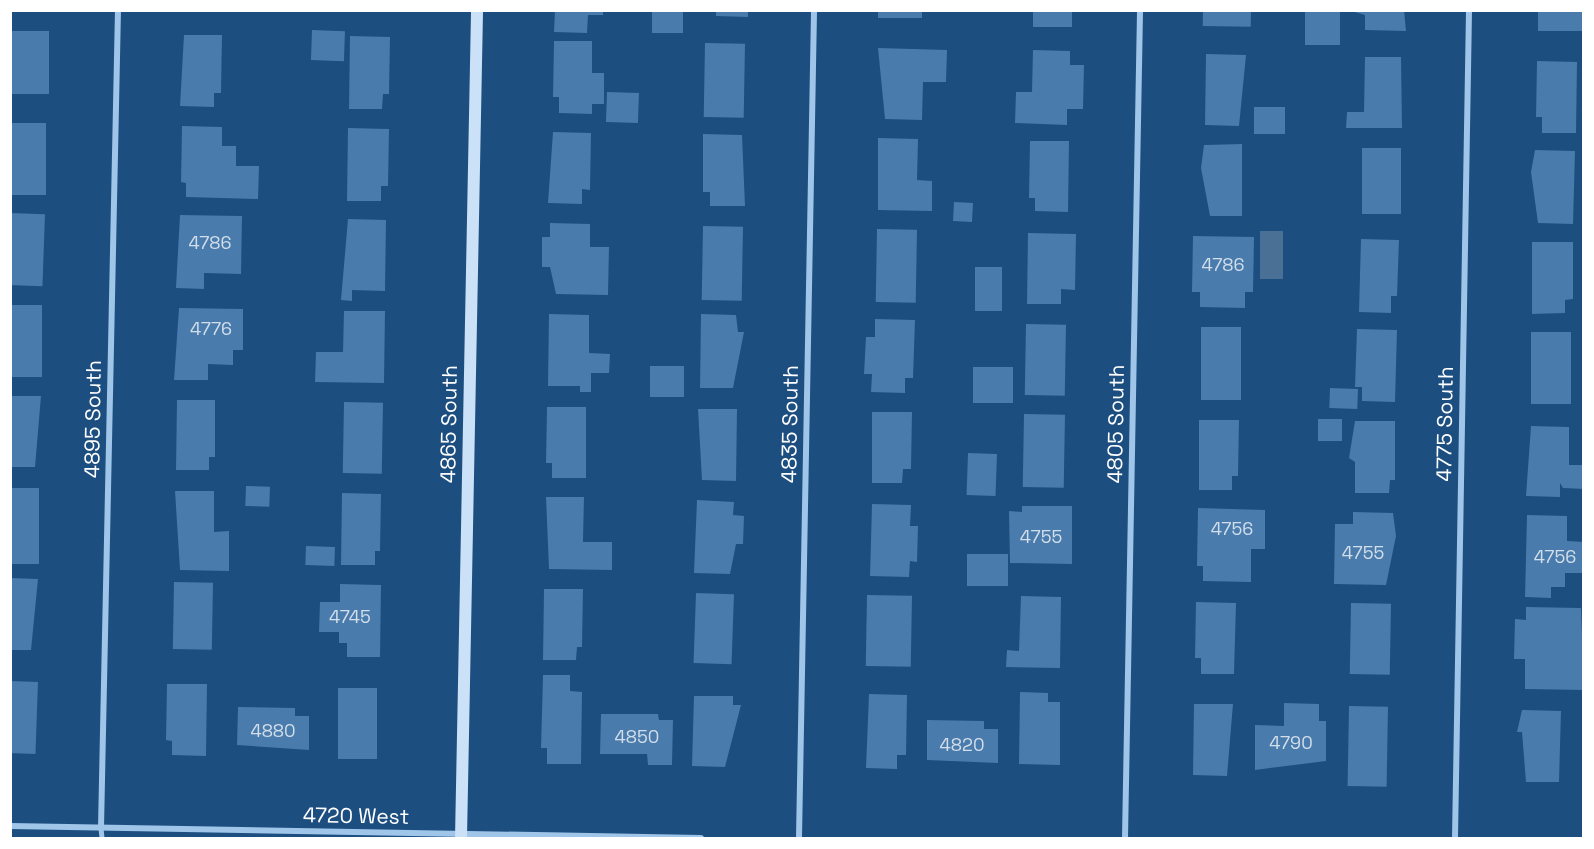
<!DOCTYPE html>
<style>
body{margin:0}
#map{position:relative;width:1594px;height:849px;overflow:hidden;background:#1c4e80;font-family:"Space Grotesk",sans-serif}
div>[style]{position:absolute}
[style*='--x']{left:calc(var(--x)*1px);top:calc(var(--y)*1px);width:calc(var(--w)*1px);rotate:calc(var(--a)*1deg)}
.water>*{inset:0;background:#4b7095;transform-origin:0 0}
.building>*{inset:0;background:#497bac;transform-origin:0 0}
.lane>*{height:4.5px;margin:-2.25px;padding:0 2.25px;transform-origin:2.25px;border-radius:2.25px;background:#9fc5e9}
.street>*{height:6px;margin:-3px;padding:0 3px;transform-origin:3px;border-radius:3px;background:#9fc5e9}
.secondary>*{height:12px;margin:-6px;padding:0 6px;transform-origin:6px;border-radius:6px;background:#cae1f7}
span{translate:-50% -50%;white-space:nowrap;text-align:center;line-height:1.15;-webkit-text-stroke:5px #1c4e80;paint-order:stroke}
.number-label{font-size:18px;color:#d2deea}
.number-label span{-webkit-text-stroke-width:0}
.street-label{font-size:21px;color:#fff}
.frame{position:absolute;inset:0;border:12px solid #fff;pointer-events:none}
</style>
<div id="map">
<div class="water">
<i style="left:1260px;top:231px;width:23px;height:48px"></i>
</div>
<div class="building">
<i style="clip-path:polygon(555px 10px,603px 10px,603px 15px,588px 15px,587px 33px,554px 32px)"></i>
<i style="left:652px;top:10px;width:31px;height:23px"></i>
<i style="clip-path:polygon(716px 10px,748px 10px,748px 17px,716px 16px)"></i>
<i style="left:878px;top:10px;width:44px;height:8px"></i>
<i style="left:1033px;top:10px;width:39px;height:17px"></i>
<i style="left:1203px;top:10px;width:48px;height:16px;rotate:1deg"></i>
<i style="left:1305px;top:10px;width:35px;height:35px"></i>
<i style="clip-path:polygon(1348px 10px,1404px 10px,1406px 31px,1365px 30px,1365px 15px)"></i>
<i style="left:1538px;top:10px;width:46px;height:21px"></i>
<i style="left:312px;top:30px;width:33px;height:30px;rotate:2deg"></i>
<i style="left:10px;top:31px;width:39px;height:63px"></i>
<i style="clip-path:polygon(184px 35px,222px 35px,221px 93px,214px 93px,214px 107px,180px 106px)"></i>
<i style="clip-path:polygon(350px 36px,390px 37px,389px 94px,383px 94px,382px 109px,349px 109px)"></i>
<i style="clip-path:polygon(554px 41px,592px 41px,592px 73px,604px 73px,604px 104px,592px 104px,592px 114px,559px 113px,559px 97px,553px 97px)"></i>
<i style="left:705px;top:43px;width:40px;height:74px;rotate:1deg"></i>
<i style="clip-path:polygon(878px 48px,947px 50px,946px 82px,923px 82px,922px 120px,885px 119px)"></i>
<i style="clip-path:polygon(1033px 50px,1070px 51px,1070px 65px,1084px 65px,1083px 109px,1067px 109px,1067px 125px,1015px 123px,1016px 92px,1032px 92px)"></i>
<i style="clip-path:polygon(1206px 54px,1246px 55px,1239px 126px,1205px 125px)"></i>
<i style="clip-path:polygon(1365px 57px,1401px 57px,1402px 128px,1346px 128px,1347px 112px,1364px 112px)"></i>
<i style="clip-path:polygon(1537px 61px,1577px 62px,1576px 133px,1542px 133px,1542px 117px,1536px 117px)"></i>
<i style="left:607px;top:92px;width:32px;height:30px;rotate:2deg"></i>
<i style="left:1254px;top:107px;width:31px;height:27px"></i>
<i style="left:10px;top:123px;width:36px;height:72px"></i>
<i style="clip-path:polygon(182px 126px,222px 127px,222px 146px,236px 146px,236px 166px,259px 166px,258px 199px,186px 197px,186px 183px,181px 182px)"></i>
<i style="clip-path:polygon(348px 128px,389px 129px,388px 186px,381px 186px,381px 201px,347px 201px)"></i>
<i style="clip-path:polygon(553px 132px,591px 133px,590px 190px,582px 189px,582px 204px,548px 203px)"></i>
<i style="clip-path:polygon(703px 134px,742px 135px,745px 206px,710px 206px,710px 192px,703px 192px)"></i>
<i style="clip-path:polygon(878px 138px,918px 139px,917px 180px,932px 181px,932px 211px,878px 210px)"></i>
<i style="clip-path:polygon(1030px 141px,1069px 141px,1068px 212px,1035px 211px,1035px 198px,1029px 198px)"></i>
<i style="clip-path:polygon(1242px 144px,1242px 216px,1210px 216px,1201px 168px,1204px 145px)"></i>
<i style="left:1362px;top:148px;width:39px;height:66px"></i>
<i style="clip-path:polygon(1535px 150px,1575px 151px,1573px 224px,1538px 223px,1531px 172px)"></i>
<i style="left:954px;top:202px;width:19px;height:19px;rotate:3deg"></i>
<i style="left:10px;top:213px;width:35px;height:72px;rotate:2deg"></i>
<i style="clip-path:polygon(180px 215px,242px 216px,241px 274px,204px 273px,204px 289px,176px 288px)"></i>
<i style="clip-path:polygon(348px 219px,386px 220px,385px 291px,352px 290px,352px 301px,341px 300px)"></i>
<i style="clip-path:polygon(550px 223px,590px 224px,590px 247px,609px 247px,608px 295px,556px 294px,550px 267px,542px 267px,542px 237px,550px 237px)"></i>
<i style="left:703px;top:226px;width:40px;height:74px;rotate:1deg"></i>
<i style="left:877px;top:229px;width:40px;height:73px;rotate:1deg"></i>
<i style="clip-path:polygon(1028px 233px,1076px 234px,1075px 290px,1061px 289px,1061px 304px,1027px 304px)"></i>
<i style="clip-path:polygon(1193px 236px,1254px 237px,1253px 292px,1245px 292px,1245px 308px,1200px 307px,1200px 292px,1192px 292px)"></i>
<i style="clip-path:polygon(1361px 239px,1399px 240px,1397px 296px,1391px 296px,1391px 313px,1359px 312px)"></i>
<i style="clip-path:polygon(1532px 242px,1573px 242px,1573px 299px,1565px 300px,1565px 313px,1532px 314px)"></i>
<i style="left:975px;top:267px;width:27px;height:44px"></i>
<i style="left:10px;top:305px;width:32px;height:72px"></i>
<i style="clip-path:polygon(179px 308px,243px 309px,243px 350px,233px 350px,233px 365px,208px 364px,208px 380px,174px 380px)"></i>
<i style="clip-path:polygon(344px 311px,385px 311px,384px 383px,315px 382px,316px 352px,343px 352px)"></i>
<i style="clip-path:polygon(549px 314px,589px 315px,589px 353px,610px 354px,609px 373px,591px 373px,591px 392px,580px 392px,580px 386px,548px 386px)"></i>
<i style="clip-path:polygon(701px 314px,736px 315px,738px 332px,744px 332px,733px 388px,700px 388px)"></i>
<i style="clip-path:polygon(875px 319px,915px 320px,913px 378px,905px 378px,905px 393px,871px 392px,872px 374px,864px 374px,866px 337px,875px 337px)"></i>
<i style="left:1026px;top:324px;width:40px;height:71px;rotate:1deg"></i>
<i style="left:1201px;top:327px;width:40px;height:73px"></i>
<i style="clip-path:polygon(1357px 329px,1397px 330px,1395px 402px,1362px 401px,1362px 387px,1355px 387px)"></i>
<i style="left:1531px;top:332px;width:40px;height:72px"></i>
<i style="left:650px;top:366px;width:34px;height:31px"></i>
<i style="left:973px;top:367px;width:40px;height:36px"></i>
<i style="left:1330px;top:388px;width:28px;height:20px;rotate:2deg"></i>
<i style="clip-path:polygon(10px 396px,41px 396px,35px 467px,10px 467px)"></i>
<i style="clip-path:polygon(177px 400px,215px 400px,215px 457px,209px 457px,209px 470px,176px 470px)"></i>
<i style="left:344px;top:402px;width:39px;height:71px;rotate:1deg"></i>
<i style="clip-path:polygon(547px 407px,586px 407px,586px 478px,552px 478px,552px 463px,546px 463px)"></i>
<i style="clip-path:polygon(698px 409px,737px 409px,736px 481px,702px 480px)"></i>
<i style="clip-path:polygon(872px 412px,912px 412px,911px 469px,903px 469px,902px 483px,872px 483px)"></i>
<i style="left:1024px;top:414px;width:41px;height:73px;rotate:1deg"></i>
<i style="left:1318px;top:419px;width:24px;height:22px"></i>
<i style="clip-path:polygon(1199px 420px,1239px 420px,1238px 476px,1232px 476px,1232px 490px,1199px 490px)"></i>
<i style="clip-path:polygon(1355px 421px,1395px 421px,1395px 480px,1390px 480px,1389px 493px,1355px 493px,1355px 462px,1349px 458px)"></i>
<i style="clip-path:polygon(1531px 426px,1569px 427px,1569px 465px,1584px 465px,1584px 489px,1563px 488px,1560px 483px,1560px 497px,1526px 496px)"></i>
<i style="left:968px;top:453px;width:29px;height:42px;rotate:2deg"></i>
<i style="left:246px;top:486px;width:24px;height:20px;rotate:2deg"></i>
<i style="left:10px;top:488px;width:29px;height:76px"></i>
<i style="clip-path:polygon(175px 491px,214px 491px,214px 532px,229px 531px,229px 571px,180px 570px)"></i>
<i style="clip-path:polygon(342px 493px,381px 494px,380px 551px,375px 551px,375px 565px,341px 565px)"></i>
<i style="clip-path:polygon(546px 497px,584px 497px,583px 542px,612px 542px,612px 570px,549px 569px)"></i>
<i style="clip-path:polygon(697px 500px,734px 502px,733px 515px,744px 516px,743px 544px,736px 544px,730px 574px,694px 573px)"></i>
<i style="clip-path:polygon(872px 504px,911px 505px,910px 526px,918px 526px,917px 562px,910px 561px,909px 577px,870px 576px)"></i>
<i style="clip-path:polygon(1022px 506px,1072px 506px,1072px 564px,1010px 563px,1009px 511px,1022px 512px)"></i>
<i style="clip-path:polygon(1198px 508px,1265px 510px,1265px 549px,1251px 549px,1251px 582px,1203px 581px,1203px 566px,1197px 566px)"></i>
<i style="clip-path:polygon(1353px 512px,1393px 513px,1396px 536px,1386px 585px,1334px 584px,1335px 524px,1353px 524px)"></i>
<i style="clip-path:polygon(1527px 515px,1567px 516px,1567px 541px,1584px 542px,1584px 573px,1565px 573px,1565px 587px,1551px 587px,1551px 598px,1525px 597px)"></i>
<i style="left:306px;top:546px;width:29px;height:19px;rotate:2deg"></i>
<i style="left:967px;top:554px;width:41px;height:32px"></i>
<i style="clip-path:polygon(10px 578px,38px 579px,31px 650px,10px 650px)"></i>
<i style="left:174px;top:582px;width:39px;height:67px;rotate:1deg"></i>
<i style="clip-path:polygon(340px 584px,381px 585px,380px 657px,347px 657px,347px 643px,339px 643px,339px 632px,319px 632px,320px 602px,340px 602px)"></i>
<i style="clip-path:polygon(544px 589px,583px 589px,582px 647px,577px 647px,576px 660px,543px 660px)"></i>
<i style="left:696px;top:593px;width:38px;height:70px;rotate:2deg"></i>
<i style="left:867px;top:595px;width:45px;height:71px;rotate:1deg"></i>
<i style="clip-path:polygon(1021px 596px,1061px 597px,1060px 668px,1006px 667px,1007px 650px,1019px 651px)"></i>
<i style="clip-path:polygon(1196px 602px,1236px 603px,1234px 674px,1201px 674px,1201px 658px,1195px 658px)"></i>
<i style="left:1351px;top:603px;width:40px;height:71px;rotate:1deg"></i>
<i style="clip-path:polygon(1526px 607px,1581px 608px,1584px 690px,1525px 689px,1525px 659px,1514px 659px,1515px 619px,1526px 620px)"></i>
<i style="clip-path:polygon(543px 675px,570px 675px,570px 691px,582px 692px,581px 764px,547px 764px,547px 748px,541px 748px)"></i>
<i style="left:10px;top:681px;width:28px;height:72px;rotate:2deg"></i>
<i style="clip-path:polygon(167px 684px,207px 684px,206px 756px,172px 755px,172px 741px,166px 740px)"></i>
<i style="left:338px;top:688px;width:39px;height:71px"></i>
<i style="clip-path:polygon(1020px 692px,1048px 693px,1048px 702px,1060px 702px,1060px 765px,1019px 764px)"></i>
<i style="clip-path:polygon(869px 694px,907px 695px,906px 755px,897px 755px,897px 769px,866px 768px)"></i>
<i style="clip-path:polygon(694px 696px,733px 696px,733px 705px,741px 705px,725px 767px,692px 766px)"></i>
<i style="clip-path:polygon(1284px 703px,1319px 704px,1319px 721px,1326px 721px,1326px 761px,1255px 770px,1255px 725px,1284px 726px)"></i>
<i style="clip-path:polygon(1194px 704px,1233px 704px,1227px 776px,1193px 775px)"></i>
<i style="left:1349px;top:706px;width:39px;height:80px;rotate:1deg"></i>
<i style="clip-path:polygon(238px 707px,295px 708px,295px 716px,309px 716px,309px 750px,237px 745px)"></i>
<i style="clip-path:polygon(1522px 710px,1561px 711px,1559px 782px,1526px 782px,1522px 732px,1517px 732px)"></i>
<i style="clip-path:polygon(601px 714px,658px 714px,659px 720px,673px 720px,672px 765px,648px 765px,647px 754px,600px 754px)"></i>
<i style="clip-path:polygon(927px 720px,984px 721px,984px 729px,998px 729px,998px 763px,927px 760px)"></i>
</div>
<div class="lane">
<i style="--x:101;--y:828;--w:10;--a:84"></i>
</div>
<div class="street">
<i style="--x:10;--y:826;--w:691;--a:0.99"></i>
<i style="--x:101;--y:828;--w:818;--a:-88.81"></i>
<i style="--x:799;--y:838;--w:828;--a:-88.96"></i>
<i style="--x:1125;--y:838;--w:828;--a:-88.96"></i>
<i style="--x:1455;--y:838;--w:828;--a:-89.03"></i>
</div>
<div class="secondary">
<i style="--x:461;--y:838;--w:828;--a:-88.89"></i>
</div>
<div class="number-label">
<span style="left:210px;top:243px">4786</span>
<span style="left:1223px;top:265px">4786</span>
<span style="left:211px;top:329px">4776</span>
<span style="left:1232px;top:529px">4756</span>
<span style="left:1041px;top:537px">4755</span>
<span style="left:1363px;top:553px">4755</span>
<span style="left:1555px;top:557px">4756</span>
<span style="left:350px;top:617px">4745</span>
<span style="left:273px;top:731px">4880</span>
<span style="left:637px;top:737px">4850</span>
<span style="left:1291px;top:743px">4790</span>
<span style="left:962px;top:745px">4820</span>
</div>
<div class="street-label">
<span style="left:93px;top:419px;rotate:-89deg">4895 South</span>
<span style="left:449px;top:424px;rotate:-89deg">4865 South</span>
<span style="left:790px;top:424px;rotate:-89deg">4835 South</span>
<span style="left:1116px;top:424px;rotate:-89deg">4805 South</span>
<span style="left:1445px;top:424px;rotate:-89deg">4775 South</span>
<span style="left:356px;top:816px;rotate:1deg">4720 West</span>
</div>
<div class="frame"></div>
</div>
